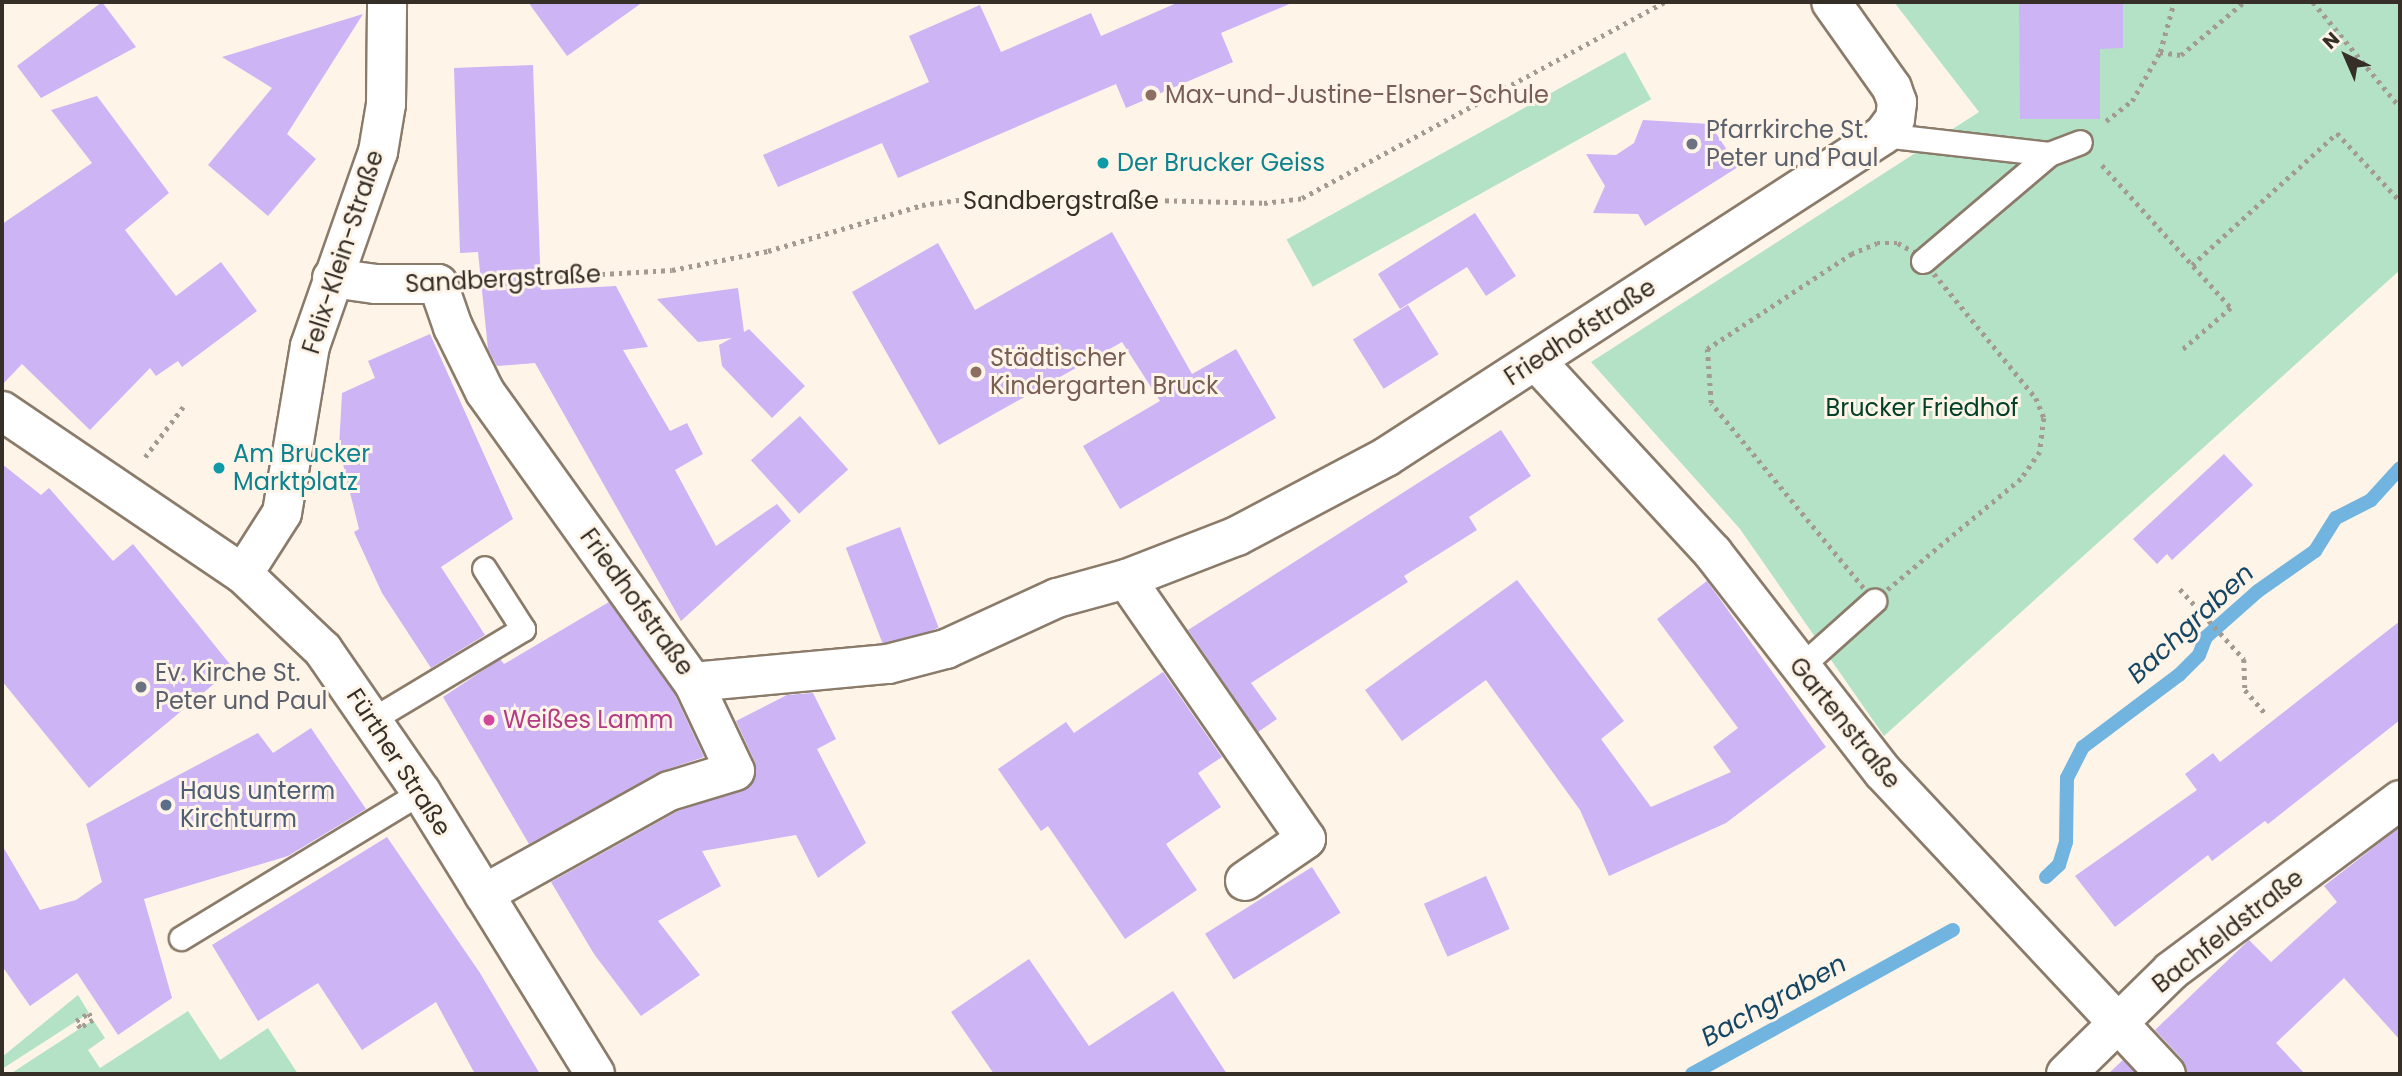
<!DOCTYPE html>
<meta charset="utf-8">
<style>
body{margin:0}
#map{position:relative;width:2402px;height:1076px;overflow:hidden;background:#fff4e8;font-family:Poppins,sans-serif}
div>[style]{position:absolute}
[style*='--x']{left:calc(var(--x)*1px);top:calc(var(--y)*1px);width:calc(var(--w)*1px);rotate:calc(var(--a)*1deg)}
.green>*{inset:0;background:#b3e2c7;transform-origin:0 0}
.stream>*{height:14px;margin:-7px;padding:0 7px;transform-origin:7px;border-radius:7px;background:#71b4e0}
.building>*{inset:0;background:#ccb4f5;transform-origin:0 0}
.path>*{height:4.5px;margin-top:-2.25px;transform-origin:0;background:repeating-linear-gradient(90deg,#a39a90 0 3.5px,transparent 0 8.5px)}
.roads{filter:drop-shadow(2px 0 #8b7b6a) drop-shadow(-2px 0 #8b7b6a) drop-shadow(0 2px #8b7b6a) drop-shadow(0 -2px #8b7b6a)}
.service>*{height:23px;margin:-11.5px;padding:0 11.5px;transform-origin:11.5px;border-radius:11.5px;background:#fff}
.minor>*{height:38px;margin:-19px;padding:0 19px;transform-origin:19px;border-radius:19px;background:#fff}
.tertiary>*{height:38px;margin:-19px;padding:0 19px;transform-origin:19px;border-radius:19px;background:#fff}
.dots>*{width:19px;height:19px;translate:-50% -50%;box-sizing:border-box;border:4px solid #fff4e8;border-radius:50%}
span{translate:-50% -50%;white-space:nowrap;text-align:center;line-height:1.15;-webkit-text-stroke:6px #fff4e8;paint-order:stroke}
.education-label{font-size:24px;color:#785e54}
.left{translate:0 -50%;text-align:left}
.worship-label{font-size:24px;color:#5b616d}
.culture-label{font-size:24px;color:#0d838f}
.street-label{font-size:24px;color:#362f28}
.park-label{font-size:24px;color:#014128}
.hotel-label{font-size:24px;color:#b23c85}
.service-label{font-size:24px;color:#4e5e75}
.water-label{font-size:26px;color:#134765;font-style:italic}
.frame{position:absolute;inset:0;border:4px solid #362f28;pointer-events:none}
.north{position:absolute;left:2311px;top:21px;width:70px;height:70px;-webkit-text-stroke:5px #fff4e8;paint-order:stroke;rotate:316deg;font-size:19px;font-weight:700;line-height:28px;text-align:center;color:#362f28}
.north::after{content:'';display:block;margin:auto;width:24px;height:32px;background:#362f28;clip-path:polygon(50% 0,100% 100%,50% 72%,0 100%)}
</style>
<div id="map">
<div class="green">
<i style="clip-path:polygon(1894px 2px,2400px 2px,2400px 270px,1884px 736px,1740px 529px,1591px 362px,1979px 112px)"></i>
<i style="left:1625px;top:52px;width:54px;height:387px;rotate:61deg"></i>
<i style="clip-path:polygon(78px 995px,89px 1013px,2px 1069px,2px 1057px)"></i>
<i style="clip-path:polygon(188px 1011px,220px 1060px,268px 1028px,298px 1074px,10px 1074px,93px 1020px,105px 1038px,88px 1050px,100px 1068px)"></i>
</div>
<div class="stream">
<i style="--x:2046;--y:877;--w:18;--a:-43"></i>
<i style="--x:2059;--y:865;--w:24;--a:-73"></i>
<i style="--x:2066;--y:842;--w:64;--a:-89.1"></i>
<i style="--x:2067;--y:778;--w:35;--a:-63"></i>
<i style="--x:2083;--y:747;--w:120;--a:-36.9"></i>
<i style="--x:2179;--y:675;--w:28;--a:-45"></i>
<i style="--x:2199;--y:655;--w:19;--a:-69"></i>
<i style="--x:2206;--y:637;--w:69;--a:-41.5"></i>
<i style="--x:2258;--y:591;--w:70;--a:-35.1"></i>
<i style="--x:2315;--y:551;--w:39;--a:-58"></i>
<i style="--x:2336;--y:518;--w:39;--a:-27"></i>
<i style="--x:2371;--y:500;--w:43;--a:-47.8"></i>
<i style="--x:1692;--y:1074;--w:298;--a:-28.9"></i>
</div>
<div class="building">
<i style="clip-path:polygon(102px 2px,136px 47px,41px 98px,17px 66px)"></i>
<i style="clip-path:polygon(528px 2px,643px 2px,567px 56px)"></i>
<i style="clip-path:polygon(1179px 2px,1294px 2px,1221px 33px,1233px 62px,1126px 108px,1116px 84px,898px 178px,882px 143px,778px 187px,763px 155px,929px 82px,909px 36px,980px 5px,1001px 52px,1091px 13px,1101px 36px)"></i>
<i style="clip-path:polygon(2019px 2px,2123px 2px,2123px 48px,2100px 49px,2100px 119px,2020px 119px)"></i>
<i style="clip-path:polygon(363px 14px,287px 134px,316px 159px,268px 216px,208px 165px,272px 88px,222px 57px)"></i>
<i style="clip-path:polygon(533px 65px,541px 290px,616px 286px,648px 347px,623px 350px,670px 431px,687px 423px,703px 454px,675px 470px,716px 546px,777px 504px,791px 521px,681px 621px,535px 363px,497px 366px,488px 349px,478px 252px,460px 253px,454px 68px)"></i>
<i style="clip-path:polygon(97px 96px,169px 193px,125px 230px,176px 296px,221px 262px,257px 311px,182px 367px,178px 361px,156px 376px,150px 368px,90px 430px,22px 364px,2px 385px,2px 224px,92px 163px,51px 110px)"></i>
<i style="clip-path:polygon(1643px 120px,1710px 124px,1738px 167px,1645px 226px,1638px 214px,1593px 213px,1605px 186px,1586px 154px,1616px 155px,1634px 143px)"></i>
<i style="clip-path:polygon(1475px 213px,1516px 276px,1486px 296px,1467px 267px,1400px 309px,1378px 274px)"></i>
<i style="clip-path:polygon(1112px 232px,1192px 374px,1236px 349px,1276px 418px,1120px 509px,1083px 446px,1160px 401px,1122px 342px,939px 445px,852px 292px,938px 243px,975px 310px)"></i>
<i style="clip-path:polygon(738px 288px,744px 332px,749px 329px,805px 386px,772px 418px,722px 366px,719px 345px,732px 338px,698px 342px,657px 299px)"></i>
<i style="left:1408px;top:305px;width:58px;height:65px;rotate:58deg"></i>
<i style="clip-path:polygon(430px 334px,513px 519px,441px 567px,485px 635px,431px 668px,382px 593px,354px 532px,359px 529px,339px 448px,342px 393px,375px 378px,368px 361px)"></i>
<i style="left:800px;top:416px;width:72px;height:66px;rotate:48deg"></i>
<i style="clip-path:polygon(1501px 430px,1531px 476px,1469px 517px,1477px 530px,1404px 576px,1408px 582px,1251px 683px,1277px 719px,1258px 732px,1188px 630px)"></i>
<i style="clip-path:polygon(2224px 454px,2253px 485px,2172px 560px,2167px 554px,2157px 564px,2133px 539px)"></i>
<i style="clip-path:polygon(2px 464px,41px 495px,49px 488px,113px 561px,133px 544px,233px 668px,89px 788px,2px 681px)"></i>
<i style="left:900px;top:527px;width:108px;height:58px;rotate:69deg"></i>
<i style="clip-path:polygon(1517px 580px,1624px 721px,1601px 739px,1651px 807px,1731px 772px,1713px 747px,1738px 728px,1657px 619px,1707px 581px,1826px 747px,1726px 823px,1609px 876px,1580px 810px,1486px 680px,1402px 741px,1365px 690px)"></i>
<i style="clip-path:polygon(609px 602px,674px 693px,704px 757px,659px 772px,529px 844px,443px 697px,500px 659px,504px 664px)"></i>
<i style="clip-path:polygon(2400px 621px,2400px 720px,2268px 824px,2265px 821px,2212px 861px,2208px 855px,2115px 927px,2075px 876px,2197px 790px,2185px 774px,2213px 753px,2220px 762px)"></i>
<i style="clip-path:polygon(1163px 672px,1222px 757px,1198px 773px,1221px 807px,1166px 844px,1197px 890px,1125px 939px,1048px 826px,1041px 831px,998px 769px,1066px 722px,1074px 733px)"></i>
<i style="clip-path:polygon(813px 693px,836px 739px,817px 749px,866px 843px,818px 878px,796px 835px,702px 851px,721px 886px,658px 921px,700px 975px,641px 1016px,594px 954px,551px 882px,678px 811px,751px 786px,755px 762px,736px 721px,787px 695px)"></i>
<i style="clip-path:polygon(311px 728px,366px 809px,288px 856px,144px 899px,172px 998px,118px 1035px,77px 973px,30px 1006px,2px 966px,2px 845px,40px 910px,76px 900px,102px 882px,86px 824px,258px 733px,273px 753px)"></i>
<i style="clip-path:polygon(2400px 827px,2400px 1040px,2344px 978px,2276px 1043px,2305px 1074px,2187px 1074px,2182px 1059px,2155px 1030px,2249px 940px,2271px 962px,2337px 902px,2324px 886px)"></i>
<i style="clip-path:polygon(387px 837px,480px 973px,540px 1074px,475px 1074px,436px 1002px,362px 1050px,318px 983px,258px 1021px,212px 945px)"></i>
<i style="left:1312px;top:867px;width:54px;height:126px;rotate:58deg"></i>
<i style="left:1486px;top:876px;width:58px;height:68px;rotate:66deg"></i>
<i style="clip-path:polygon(1029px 959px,1089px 1046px,1173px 991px,1227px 1074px,994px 1074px,951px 1012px)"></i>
<i style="clip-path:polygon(2123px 1060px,2136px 1074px,2108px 1074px)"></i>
</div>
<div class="path">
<i style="--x:2313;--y:2;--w:136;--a:50.4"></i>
<i style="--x:2160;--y:52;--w:52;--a:-74.4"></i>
<i style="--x:2106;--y:121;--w:33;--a:-38"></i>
<i style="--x:2132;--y:101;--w:56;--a:-60.3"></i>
<i style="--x:2160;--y:52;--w:21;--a:8"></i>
<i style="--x:2181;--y:55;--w:82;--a:-40.1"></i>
<i style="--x:2102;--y:165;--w:193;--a:47.9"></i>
<i style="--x:2231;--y:308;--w:66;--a:139.3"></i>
<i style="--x:1877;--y:243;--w:21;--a:0"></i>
<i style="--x:1898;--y:243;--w:23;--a:29"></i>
<i style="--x:1918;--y:254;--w:186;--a:50.7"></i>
<i style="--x:2036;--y:398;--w:22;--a:68"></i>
<i style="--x:2044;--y:418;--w:34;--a:97"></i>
<i style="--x:2040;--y:452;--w:33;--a:125"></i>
<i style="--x:2021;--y:479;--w:191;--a:140.3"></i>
<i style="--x:1874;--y:601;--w:256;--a:-129.5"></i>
<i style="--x:1711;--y:403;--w:54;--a:-94.2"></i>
<i style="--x:1707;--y:349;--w:173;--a:-33.4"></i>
<i style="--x:1851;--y:254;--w:28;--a:-23"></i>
<i style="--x:2192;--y:265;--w:196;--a:-42.3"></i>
<i style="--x:2337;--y:133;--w:93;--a:47.2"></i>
<i style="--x:483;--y:281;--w:189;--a:-3.3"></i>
<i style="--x:672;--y:270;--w:98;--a:-11.2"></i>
<i style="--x:768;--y:251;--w:161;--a:-16.6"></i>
<i style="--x:922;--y:205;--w:66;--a:-7.9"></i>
<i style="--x:987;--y:196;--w:277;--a:1.4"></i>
<i style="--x:1264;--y:203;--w:38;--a:-7"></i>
<i style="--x:1302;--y:198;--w:413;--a:-28.4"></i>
<i style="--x:145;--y:457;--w:63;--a:-52.8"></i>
<i style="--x:2180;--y:589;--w:95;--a:47.6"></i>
<i style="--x:2244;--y:659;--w:31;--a:88"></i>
<i style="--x:2245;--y:690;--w:30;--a:49"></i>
<i style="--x:89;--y:1013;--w:8;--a:60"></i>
<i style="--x:93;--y:1020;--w:15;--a:148"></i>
<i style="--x:80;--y:1028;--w:8;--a:-120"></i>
<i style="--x:76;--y:1021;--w:15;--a:-32"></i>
</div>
<div class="roads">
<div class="service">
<i style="--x:1883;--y:135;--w:167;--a:6.5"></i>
<i style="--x:1923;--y:261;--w:165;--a:-40.3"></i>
<i style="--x:2049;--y:154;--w:33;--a:-21"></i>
<i style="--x:1799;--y:668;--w:101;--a:-41.8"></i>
<i style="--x:373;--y:719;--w:175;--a:-31"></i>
<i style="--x:523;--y:629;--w:72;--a:-122.6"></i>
<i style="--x:181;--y:938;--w:281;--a:-31.3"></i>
</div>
<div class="minor">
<i style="--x:332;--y:278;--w:43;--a:7.9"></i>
<i style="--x:375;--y:284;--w:63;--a:0"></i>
<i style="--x:438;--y:284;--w:46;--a:70.8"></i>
<i style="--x:453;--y:327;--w:72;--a:63.8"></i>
<i style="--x:485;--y:392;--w:357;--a:54.4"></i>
<i style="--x:693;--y:682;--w:98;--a:64.7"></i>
<i style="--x:735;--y:771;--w:69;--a:163.1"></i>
<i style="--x:669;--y:791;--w:212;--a:150.9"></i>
<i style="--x:1536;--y:361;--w:261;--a:47.3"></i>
<i style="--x:1713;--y:553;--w:277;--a:52.2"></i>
<i style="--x:1883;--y:772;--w:414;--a:46.9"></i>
<i style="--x:1126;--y:579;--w:316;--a:55.3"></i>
<i style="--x:1306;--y:839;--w:74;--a:145.5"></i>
<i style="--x:693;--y:682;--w:196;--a:-5.3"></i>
<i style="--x:888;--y:664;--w:60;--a:-14.5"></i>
<i style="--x:946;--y:649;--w:122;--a:-24.7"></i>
<i style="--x:1057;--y:598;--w:72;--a:-15.4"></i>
<i style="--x:1126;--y:579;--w:119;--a:-21.2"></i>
<i style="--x:1237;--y:536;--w:169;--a:-27.9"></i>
<i style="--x:1386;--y:457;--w:592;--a:-32.94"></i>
<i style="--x:1883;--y:135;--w:20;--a:-53"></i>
<i style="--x:1895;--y:119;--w:17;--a:-83"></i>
<i style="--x:1897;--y:102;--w:15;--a:-110"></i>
<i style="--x:1892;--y:88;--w:105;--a:-125.3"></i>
<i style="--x:2066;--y:1074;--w:147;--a:-44.4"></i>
<i style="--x:2171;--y:971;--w:286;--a:-36.7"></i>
</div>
<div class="tertiary">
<i style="--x:2;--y:411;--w:291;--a:34.1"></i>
<i style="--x:243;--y:574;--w:110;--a:43.5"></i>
<i style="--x:323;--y:650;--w:173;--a:55.4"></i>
<i style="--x:421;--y:792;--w:331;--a:58.3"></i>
<i style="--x:243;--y:574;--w:72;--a:-57.4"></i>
<i style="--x:282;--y:513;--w:169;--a:-80.5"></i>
<i style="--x:310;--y:346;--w:206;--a:-70.7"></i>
<i style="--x:378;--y:152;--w:49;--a:-80.5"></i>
<i style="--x:386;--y:104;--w:102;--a:-89.4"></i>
</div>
</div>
<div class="dots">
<i style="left:1151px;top:95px;background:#8d6e63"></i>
<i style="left:1692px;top:144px;background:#6b7280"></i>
<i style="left:1103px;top:163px;background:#0f9aa8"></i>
<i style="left:976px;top:372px;background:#8d6e63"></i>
<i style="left:219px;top:468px;background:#0f9aa8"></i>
<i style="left:141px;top:687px;background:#6b7280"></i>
<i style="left:489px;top:720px;background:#d1479c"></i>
<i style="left:166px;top:805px;background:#5c6f8a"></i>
</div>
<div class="education-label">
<span class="left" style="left:1165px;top:95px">Max-und-Justine-Elsner-Schule</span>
<span class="left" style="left:990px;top:372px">Städtischer<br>Kindergarten Bruck</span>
</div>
<div class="worship-label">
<span class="left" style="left:1706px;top:144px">Pfarrkirche St.<br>Peter und Paul</span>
<span class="left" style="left:155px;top:687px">Ev. Kirche St.<br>Peter und Paul</span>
</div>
<div class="culture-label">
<span class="left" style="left:1117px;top:163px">Der Brucker Geiss</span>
<span class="left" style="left:233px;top:468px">Am Brucker<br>Marktplatz</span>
</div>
<div class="street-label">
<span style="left:1061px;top:201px">Sandbergstraße</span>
<span style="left:343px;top:252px;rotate:-72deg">Felix-Klein-Straße</span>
<span style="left:503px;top:279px;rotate:-3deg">Sandbergstraße</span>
<span style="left:1580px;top:332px;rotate:-33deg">Friedhofstraße</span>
<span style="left:637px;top:602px;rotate:54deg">Friedhofstraße</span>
<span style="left:1845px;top:723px;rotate:51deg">Gartenstraße</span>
<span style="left:399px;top:762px;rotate:57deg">Fürther Straße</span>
<span style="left:2228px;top:931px;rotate:-38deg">Bachfeldstraße</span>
</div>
<div class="park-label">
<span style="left:1922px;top:408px">Brucker Friedhof</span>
</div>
<div class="hotel-label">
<span class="left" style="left:503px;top:720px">Weißes Lamm</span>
</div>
<div class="service-label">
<span class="left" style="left:180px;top:805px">Haus unterm<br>Kirchturm</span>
</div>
<div class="water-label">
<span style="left:2191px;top:624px;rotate:-43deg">Bachgraben</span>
<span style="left:1774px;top:1001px;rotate:-29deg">Bachgraben</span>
</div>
<div class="frame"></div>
<div class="north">N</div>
</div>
